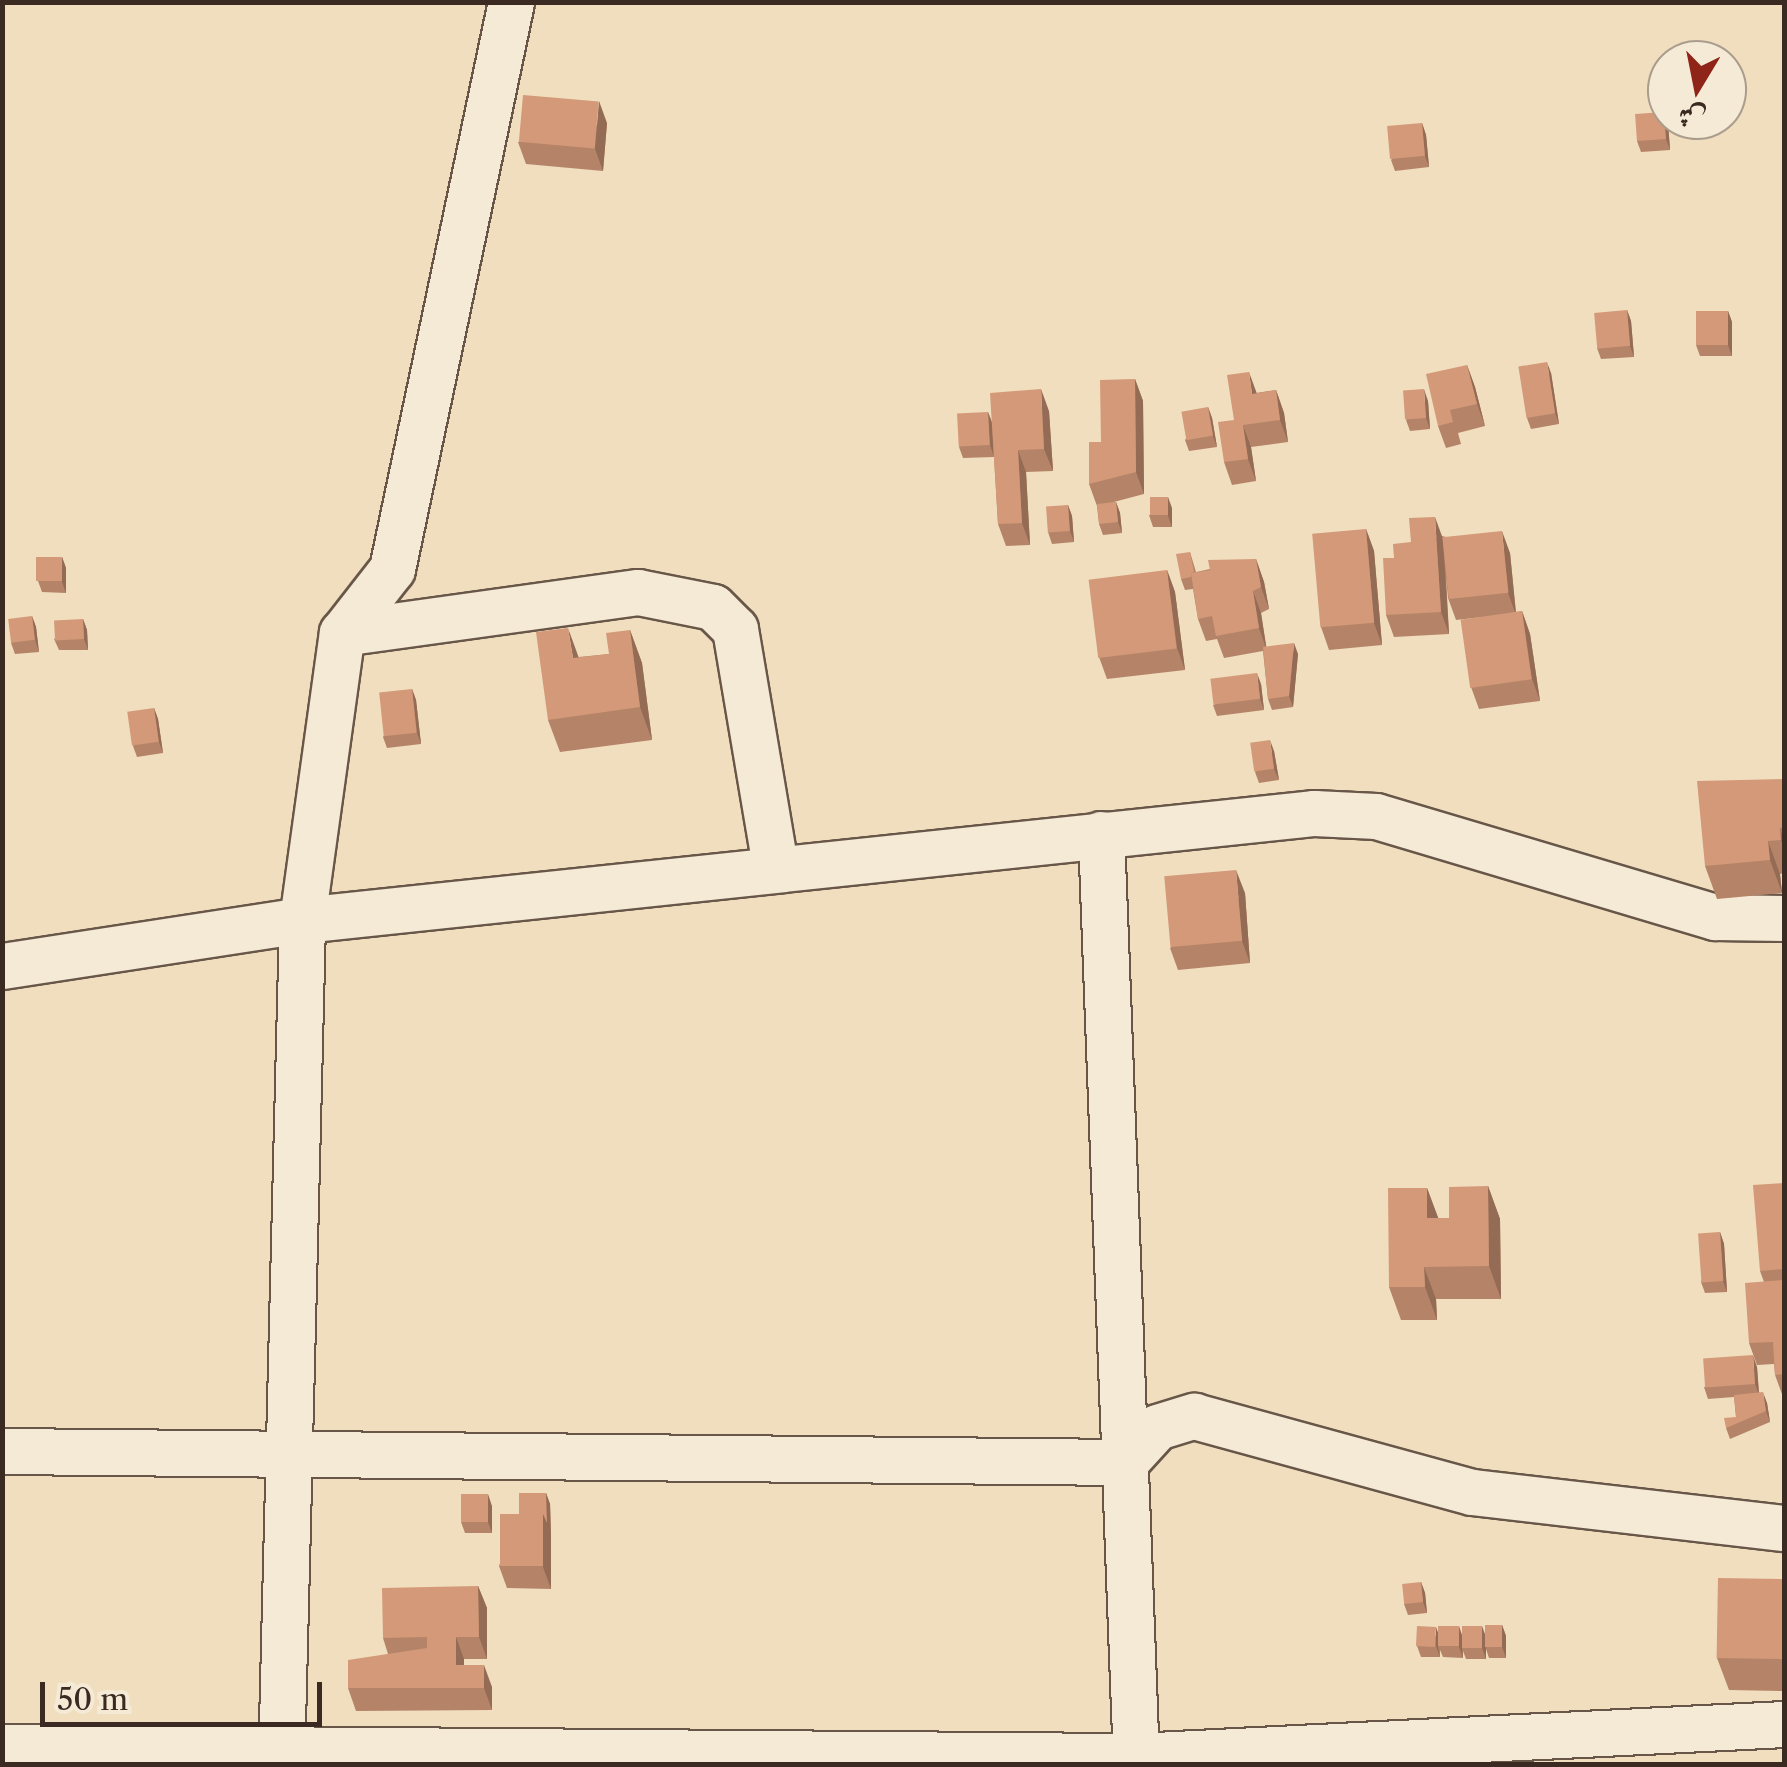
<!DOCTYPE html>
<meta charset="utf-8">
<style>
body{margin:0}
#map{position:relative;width:1787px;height:1767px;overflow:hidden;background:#f0debe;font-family:"Libre Caslon Text",Amiri,serif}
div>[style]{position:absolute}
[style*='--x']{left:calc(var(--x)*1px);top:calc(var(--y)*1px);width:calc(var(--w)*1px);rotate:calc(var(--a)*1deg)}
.roads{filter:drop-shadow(2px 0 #685749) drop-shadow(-2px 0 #685749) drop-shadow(0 2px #685749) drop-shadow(0 -2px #685749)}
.minor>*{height:45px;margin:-22.5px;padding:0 22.5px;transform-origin:22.5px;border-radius:22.5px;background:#f5ead5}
.wall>*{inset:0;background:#b58468}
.shaded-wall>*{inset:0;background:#946b55}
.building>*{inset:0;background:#d39979;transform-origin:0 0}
span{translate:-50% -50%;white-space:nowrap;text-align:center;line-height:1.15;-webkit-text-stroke:8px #f5ead5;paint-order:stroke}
.frame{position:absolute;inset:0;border:5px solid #3a2a22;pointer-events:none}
.north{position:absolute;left:1647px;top:40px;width:100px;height:100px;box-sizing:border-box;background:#f5ead5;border:2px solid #aa9d8d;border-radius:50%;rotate:190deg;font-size:28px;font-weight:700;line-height:40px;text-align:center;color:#3a2a22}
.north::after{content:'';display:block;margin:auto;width:35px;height:45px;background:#8f2418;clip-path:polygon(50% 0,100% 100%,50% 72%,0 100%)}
.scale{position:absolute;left:40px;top:1682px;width:282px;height:45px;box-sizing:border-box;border:5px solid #3a2a22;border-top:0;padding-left:12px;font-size:30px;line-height:35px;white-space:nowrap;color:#3a2a22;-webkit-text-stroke:8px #f5ead5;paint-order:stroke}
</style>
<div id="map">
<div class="roads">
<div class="minor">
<i style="--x:342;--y:633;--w:299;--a:-7.9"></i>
<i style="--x:638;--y:592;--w:76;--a:11.3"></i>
<i style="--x:713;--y:607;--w:31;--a:45"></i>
<i style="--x:735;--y:629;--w:240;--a:80.4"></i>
<i style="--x:1101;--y:834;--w:931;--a:87.84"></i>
<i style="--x:2;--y:966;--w:304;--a:-8.7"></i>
<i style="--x:302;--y:920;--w:1018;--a:-6.04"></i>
<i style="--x:1314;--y:813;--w:62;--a:2.8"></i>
<i style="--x:1376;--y:816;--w:354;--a:16.6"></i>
<i style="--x:1715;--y:917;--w:69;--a:0.8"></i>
<i style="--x:2;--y:1451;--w:1123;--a:0.56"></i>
<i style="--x:1125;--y:1462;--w:47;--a:-47.6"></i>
<i style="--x:1157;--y:1427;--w:39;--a:-17"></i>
<i style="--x:1194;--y:1416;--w:288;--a:15.3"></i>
<i style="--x:1472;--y:1492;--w:314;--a:6.6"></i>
<i style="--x:2;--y:1747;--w:1133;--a:0.46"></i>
<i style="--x:1135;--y:1756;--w:650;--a:-2.82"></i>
<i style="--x:281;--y:1764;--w:844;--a:-88.57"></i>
<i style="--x:302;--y:920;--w:290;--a:-82.1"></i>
<i style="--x:342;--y:633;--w:81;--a:-52"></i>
<i style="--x:392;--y:569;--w:579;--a:-78.15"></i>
</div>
</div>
<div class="wall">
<i style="clip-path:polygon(607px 123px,603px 171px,526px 164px,518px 142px)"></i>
<i style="clip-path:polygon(1422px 123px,1426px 135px,1429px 167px,1395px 171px,1391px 160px)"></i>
<i style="clip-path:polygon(1668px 123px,1670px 150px,1641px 152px,1637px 141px)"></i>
<i style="clip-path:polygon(1627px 310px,1631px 321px,1634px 357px,1601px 359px,1597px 348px)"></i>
<i style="clip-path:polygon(1728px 311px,1732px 322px,1732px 356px,1700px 356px,1696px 345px)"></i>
<i style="clip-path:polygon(1467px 365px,1475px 387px,1485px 426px,1458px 433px,1461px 444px,1446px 448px,1438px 426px)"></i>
<i style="clip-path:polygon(1551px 373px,1559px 424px,1531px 429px,1527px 418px)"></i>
<i style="clip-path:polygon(1135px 379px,1143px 401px,1144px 494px,1110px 503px,1116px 502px,1120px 513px,1122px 533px,1103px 535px,1099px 524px,1097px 506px,1089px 484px,1101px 442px)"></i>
<i style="clip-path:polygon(1276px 390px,1284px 413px,1288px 442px,1251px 447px,1256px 481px,1232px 485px,1224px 462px,1234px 420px,1256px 393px)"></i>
<i style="clip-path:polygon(1428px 401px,1430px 429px,1410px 431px,1406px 420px)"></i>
<i style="clip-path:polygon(1208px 407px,1212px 418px,1217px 447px,1189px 451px,1185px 440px)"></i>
<i style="clip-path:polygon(1049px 411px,1053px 471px,1026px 472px,1030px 545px,1006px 546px,998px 524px,994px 457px,963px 458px,959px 447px,988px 412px,992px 422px)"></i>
<i style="clip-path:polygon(1068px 505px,1072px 516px,1074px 542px,1052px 544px,1048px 532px)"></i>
<i style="clip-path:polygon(1172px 508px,1172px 527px,1153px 527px,1149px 515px)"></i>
<i style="clip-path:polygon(1366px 529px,1374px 551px,1382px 645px,1329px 650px,1321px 627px)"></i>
<i style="clip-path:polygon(1442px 536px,1510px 553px,1516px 612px,1522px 611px,1530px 634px,1540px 701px,1479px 709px,1471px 687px,1483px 617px,1456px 620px,1448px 598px,1446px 576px,1449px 634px,1394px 637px,1386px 615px,1394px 558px,1411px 542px)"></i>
<i style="clip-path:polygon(1190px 552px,1196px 572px,1256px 559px,1264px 582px,1269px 609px,1261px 613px,1266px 647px,1298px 654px,1293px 707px,1272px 710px,1268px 699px,1263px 651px,1224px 658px,1217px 639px,1206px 641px,1198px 619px,1193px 589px,1185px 590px,1181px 579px)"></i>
<i style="clip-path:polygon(62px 557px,66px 568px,66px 593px,42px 592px,38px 581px)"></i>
<i style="clip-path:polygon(1167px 570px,1175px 592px,1185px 670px,1107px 679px,1099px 657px)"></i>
<i style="clip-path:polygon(32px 616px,36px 627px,39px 652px,15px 654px,11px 643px)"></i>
<i style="clip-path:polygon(83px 619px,87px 630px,88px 650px,59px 650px,54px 639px)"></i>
<i style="clip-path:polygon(630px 630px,642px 663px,652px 740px,560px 752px,548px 720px,579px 657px,609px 654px)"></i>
<i style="clip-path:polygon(1261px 684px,1264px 710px,1217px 716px,1213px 705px)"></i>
<i style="clip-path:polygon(412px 689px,416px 700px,421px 744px,387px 748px,383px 737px)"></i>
<i style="clip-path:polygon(154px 708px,158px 719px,163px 753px,137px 757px,133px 746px)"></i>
<i style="clip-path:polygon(1274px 751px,1279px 780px,1259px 783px,1255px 772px)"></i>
<i style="clip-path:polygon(1784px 779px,1784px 873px,1780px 874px,1782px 893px,1717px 899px,1705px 866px)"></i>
<i style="clip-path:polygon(1245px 893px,1250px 963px,1178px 970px,1170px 948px)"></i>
<i style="clip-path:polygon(1784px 1183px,1784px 1397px,1783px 1397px,1775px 1375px,1774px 1364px,1757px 1365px,1749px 1343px,1764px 1282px,1760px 1271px)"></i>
<i style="clip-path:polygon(1488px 1186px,1500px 1219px,1501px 1299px,1436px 1299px,1437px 1320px,1401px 1320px,1389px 1287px,1427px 1188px,1438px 1218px,1449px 1218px)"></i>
<i style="clip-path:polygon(1720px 1232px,1724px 1244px,1727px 1292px,1705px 1293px,1701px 1282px)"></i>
<i style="clip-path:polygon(1757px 1367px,1759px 1392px,1767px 1403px,1770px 1422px,1730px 1439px,1726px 1428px,1736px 1417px,1734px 1397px,1708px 1399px,1704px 1387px)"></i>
<i style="clip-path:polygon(546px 1493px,550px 1504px,551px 1536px,551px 1589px,507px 1588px,499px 1566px,519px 1514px)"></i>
<i style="clip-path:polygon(492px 1506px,492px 1533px,465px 1533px,461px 1522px)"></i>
<i style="clip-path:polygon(1784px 1579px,1784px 1691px,1729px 1690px,1717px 1658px)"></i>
<i style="clip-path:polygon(1421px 1582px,1425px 1593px,1427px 1613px,1408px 1615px,1404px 1604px)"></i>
<i style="clip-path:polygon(478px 1586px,487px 1608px,487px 1659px,464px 1659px,464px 1665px,492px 1687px,492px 1710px,356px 1711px,348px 1688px,388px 1654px,383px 1638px)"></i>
<i style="clip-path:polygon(1502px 1625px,1506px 1636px,1506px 1658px,1489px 1658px,1486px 1649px,1486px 1659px,1466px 1659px,1463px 1651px,1463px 1658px,1443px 1657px,1440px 1650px,1440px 1657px,1421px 1657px,1417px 1646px,1438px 1634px,1485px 1635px)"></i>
</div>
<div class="shaded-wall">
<i style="clip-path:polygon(599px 101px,607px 123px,603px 171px,595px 149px)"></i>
<i style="clip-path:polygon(1664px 112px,1668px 123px,1670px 150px,1666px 139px)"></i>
<i style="clip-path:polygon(1422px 123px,1426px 135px,1429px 167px,1425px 156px)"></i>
<i style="clip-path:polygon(1627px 310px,1631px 321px,1634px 357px,1630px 346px)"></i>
<i style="clip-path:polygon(1728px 311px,1732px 322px,1732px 356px,1728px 345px)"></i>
<i style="clip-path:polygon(1547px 362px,1551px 373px,1559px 424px,1555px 413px)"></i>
<i style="clip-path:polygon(1467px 365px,1475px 387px,1485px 426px,1477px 404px)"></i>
<i style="clip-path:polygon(1249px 372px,1257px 394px,1252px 394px)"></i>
<i style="clip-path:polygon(1135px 379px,1143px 401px,1144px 494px,1136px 472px)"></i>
<i style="clip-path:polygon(1041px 389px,1049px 411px,1053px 471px,1044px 449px)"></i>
<i style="clip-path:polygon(1424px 389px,1428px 401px,1430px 429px,1426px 418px)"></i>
<i style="clip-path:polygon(1276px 390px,1284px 413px,1288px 442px,1280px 420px)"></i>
<i style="clip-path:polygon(1208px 407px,1212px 418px,1217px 447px,1213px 436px)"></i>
<i style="clip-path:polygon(988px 412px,992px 423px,994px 457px,990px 445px)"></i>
<i style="clip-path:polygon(1243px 425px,1251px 447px,1256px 481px,1248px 459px)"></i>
<i style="clip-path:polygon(1018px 450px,1026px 472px,1030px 545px,1022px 523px)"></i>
<i style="clip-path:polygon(1168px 497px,1172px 508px,1172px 527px,1168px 516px)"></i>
<i style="clip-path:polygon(1116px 502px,1120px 513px,1122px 533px,1118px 522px)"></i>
<i style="clip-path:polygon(1068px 505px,1072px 516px,1074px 542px,1070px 531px)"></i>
<i style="clip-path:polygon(1435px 517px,1443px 539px,1449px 634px,1441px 612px)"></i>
<i style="clip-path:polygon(1366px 529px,1374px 551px,1382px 645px,1374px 623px)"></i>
<i style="clip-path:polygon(1502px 531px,1510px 553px,1516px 615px,1508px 593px)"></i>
<i style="clip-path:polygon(62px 557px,66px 568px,66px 593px,62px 582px)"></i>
<i style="clip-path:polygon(1256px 559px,1264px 582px,1269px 609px,1261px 587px)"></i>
<i style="clip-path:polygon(1167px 570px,1175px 592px,1185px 670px,1177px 648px)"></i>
<i style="clip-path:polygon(1253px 591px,1261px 613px,1267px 651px,1259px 628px)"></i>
<i style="clip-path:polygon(1522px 611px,1530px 634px,1540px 701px,1532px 679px)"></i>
<i style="clip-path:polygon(32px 616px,36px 627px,39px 652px,35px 640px)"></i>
<i style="clip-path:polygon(83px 619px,87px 630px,88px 650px,84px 639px)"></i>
<i style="clip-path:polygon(568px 628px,580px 661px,573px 658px)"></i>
<i style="clip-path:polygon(630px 630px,642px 663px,652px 740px,640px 707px)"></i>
<i style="clip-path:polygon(1294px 643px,1298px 654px,1293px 707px,1289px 696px)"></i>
<i style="clip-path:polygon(1257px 673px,1261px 684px,1264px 710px,1260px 699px)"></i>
<i style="clip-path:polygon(412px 689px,416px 700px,421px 744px,417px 733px)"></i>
<i style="clip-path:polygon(154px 708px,158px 719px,163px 753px,159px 742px)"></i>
<i style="clip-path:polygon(1270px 740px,1274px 751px,1279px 780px,1274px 769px)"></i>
<i style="clip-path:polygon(1780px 828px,1784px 841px,1784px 850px,1781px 840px)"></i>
<i style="clip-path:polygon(1768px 841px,1780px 874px,1782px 893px,1770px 860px)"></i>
<i style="clip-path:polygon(1236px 870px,1245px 893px,1250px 963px,1242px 941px)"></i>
<i style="clip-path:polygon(1488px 1186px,1500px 1219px,1501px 1299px,1489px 1266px)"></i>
<i style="clip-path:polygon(1427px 1188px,1439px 1220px,1427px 1218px)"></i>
<i style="clip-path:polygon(1720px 1232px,1724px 1244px,1727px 1292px,1723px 1281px)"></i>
<i style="clip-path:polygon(1424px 1267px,1436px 1299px,1437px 1320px,1425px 1287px)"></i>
<i style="clip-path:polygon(1753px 1355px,1757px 1367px,1759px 1395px,1755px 1384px)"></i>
<i style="clip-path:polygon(1763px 1392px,1767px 1403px,1770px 1422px,1766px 1411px)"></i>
<i style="clip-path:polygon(546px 1493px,550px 1504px,551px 1536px,551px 1589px,543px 1567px,543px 1514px)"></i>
<i style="clip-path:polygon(488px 1494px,492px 1506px,492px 1533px,488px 1522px)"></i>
<i style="clip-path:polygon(1421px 1582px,1425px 1593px,1427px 1613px,1423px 1602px)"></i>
<i style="clip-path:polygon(478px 1586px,487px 1608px,487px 1659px,479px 1637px)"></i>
<i style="clip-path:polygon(1502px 1625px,1506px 1636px,1506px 1658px,1502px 1647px)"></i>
<i style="clip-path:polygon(1459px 1626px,1463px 1638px,1462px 1648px,1463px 1658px,1459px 1647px)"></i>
<i style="clip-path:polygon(1482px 1626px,1486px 1637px,1486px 1659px,1482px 1648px)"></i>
<i style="clip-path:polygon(1436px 1627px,1440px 1638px,1438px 1646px,1440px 1657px,1436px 1646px)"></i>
<i style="clip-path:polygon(456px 1637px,464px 1659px,464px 1687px,456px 1665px)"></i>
<i style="clip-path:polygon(484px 1665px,492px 1687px,492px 1710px,484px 1688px)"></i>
</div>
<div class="building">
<i style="left:523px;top:95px;width:76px;height:47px;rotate:5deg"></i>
<i style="left:1664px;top:112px;width:27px;height:29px;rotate:86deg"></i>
<i style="left:1422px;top:123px;width:33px;height:35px;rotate:85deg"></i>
<i style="left:1627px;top:310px;width:36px;height:33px;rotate:85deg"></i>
<i style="left:1696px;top:311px;width:32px;height:34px"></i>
<i style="left:1547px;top:362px;width:52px;height:29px;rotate:81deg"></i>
<i style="clip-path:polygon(1467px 365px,1477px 404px,1450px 410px,1453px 422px,1438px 426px,1426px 374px)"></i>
<i style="clip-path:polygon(1249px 372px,1252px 394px,1276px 390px,1280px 420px,1243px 425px,1248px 459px,1224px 462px,1218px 422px,1234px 420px,1227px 375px)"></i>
<i style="clip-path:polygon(1135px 379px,1136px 472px,1089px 484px,1089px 442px,1101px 442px,1100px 380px)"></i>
<i style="clip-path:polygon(1041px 389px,1044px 449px,1018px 450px,1022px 523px,998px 524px,990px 393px)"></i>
<i style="left:1424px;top:389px;width:29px;height:21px;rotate:86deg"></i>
<i style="left:1208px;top:407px;width:29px;height:27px;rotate:80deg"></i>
<i style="left:988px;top:412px;width:33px;height:31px;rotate:87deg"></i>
<i style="left:1150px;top:497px;width:18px;height:18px"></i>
<i style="left:1116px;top:502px;width:20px;height:19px;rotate:84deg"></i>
<i style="left:1068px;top:505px;width:26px;height:22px;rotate:86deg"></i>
<i style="clip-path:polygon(1435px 517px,1441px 612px,1386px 615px,1383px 558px,1394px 558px,1393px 544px,1411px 542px,1409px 518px)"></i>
<i style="left:1366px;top:529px;width:94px;height:54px;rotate:85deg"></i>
<i style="left:1502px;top:531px;width:62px;height:60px;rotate:84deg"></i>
<i style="clip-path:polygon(1190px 552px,1194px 572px,1191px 573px,1191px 577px,1181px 579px,1176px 554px)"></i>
<i style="left:36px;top:557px;width:26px;height:24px"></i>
<i style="clip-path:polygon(1256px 559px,1261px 587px,1253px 591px,1259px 628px,1216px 636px,1212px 616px,1198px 619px,1191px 573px,1210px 570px,1208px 560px)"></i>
<i style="left:1167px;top:570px;width:79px;height:79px;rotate:83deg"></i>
<i style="left:1522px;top:611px;width:69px;height:62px;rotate:82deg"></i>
<i style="left:32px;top:616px;width:24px;height:24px;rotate:83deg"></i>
<i style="left:83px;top:619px;width:20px;height:29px;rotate:87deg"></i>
<i style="clip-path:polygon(568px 628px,573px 658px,609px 654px,606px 633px,630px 630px,640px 707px,548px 720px,536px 632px)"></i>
<i style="clip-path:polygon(1294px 643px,1289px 696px,1268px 699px,1263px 647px)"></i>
<i style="left:1257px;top:673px;width:26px;height:47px;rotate:83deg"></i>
<i style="left:412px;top:689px;width:44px;height:33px;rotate:84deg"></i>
<i style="left:154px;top:708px;width:34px;height:27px;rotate:82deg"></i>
<i style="left:1270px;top:740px;width:29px;height:20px;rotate:82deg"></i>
<i style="clip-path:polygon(1784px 779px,1784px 827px,1780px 828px,1781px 840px,1768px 841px,1770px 860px,1705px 866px,1697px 781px)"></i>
<i style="left:1236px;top:870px;width:71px;height:72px;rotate:85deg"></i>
<i style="clip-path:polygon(1784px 1183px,1784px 1269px,1760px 1271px,1753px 1185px)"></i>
<i style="clip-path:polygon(1488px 1186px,1489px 1266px,1424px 1267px,1425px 1287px,1389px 1287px,1388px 1188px,1427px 1188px,1427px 1218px,1449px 1218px,1449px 1187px)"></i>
<i style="left:1720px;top:1232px;width:49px;height:22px;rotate:86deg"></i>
<i style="clip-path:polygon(1784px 1280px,1784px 1374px,1775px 1375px,1773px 1342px,1749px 1343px,1745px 1283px)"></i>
<i style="left:1753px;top:1355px;width:29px;height:50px;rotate:86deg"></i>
<i style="clip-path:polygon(1763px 1392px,1766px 1411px,1726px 1428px,1724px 1418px,1736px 1417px,1734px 1395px)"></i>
<i style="clip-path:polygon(519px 1493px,546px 1493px,547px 1523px,543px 1514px,519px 1514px)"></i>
<i style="left:461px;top:1494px;width:27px;height:28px"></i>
<i style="left:500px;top:1514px;width:43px;height:52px"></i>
<i style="left:1718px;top:1578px;width:66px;height:80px;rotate:1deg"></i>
<i style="left:1421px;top:1582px;width:20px;height:19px;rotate:84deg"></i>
<i style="clip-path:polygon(478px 1586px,479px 1637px,456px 1637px,456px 1665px,484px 1665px,484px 1688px,348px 1688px,348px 1660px,427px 1648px,427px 1637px,383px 1638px,382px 1588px)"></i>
<i style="left:1485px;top:1625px;width:17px;height:22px"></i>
<i style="left:1417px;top:1626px;width:19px;height:20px;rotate:3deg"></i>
<i style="left:1438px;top:1626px;width:21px;height:20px"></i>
<i style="left:1462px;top:1626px;width:20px;height:22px"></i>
</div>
<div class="frame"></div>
<div class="north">ش</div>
<div class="scale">50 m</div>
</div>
